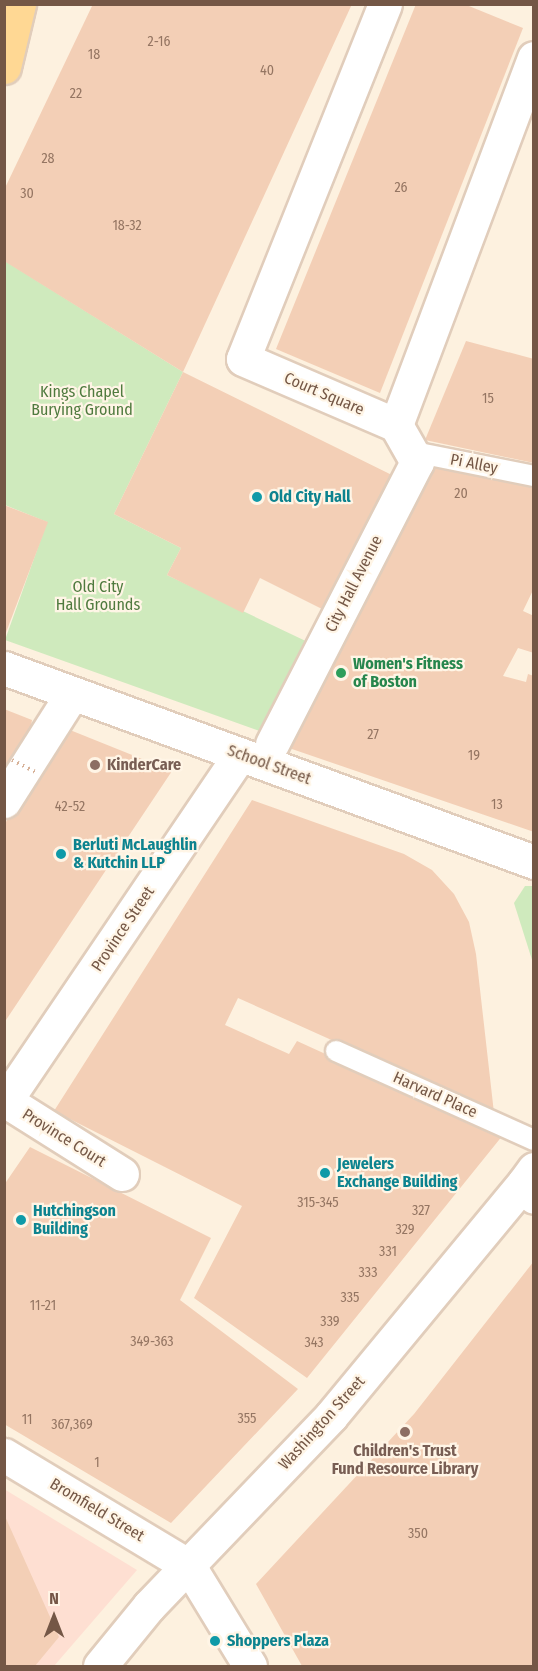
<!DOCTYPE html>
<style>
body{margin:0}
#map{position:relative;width:538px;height:1671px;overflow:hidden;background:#fdf1df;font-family:"Fira Sans Condensed",sans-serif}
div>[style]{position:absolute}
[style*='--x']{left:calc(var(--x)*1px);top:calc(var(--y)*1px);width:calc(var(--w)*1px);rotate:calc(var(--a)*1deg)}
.commercial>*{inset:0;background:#fedfd2}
.green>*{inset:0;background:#cfeabd}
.building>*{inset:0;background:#f3cfb6}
.roads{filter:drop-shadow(2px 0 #e1cdbb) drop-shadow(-2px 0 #e1cdbb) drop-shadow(0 2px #e1cdbb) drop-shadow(0 -2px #e1cdbb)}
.lane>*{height:20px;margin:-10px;padding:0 10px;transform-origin:10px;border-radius:10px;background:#fff}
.street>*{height:33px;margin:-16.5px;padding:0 16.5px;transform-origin:16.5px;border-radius:16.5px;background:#fff}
.secondary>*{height:33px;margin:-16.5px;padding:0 16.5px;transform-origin:16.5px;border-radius:16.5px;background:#fff}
.primary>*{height:33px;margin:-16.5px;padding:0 16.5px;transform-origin:16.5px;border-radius:16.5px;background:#ffd894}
.path-bridge>*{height:4px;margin-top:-2px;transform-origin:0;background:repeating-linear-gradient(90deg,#d7b299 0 1.5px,transparent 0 6px)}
.dots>*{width:16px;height:16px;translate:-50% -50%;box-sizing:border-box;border:3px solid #fff5e6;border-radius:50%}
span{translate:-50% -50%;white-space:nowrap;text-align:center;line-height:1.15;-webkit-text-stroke:4.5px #fff5e6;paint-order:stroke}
.number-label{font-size:14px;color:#947562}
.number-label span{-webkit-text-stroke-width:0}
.park-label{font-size:16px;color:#4f7a3e}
.street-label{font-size:16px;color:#745746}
.culture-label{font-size:16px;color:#0d838f;font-weight:700}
.left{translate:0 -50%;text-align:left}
.leisure-label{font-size:16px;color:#27864d;font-weight:700}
.education-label{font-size:16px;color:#785e54;font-weight:700}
.frame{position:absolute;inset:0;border:6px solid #745746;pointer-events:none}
.north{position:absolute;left:24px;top:1587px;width:60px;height:60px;-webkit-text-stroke:4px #fff5e6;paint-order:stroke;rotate:0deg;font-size:16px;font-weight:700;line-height:24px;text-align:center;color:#745746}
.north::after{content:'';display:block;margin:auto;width:21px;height:27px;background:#745746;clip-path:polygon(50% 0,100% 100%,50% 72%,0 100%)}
</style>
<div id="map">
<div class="commercial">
<i style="clip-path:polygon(4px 1489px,137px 1570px,54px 1666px,5px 1666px)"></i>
</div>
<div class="green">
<i style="clip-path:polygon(5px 261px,183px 372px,114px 514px,181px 548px,167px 575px,312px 644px,268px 734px,5px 640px,47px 522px,5px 505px)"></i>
<i style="clip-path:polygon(525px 886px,533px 886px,533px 963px,514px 903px)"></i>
</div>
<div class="building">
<i style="clip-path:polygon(93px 4px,352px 4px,183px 372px,4px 261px,4px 190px)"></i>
<i style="clip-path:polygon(416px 4px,464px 4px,523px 28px,380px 393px,276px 349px)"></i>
<i style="clip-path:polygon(466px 341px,534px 359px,534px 463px,425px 440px)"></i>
<i style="clip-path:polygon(183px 372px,400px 479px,332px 614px,260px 578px,243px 613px,167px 575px,181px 548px,114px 514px)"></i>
<i style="clip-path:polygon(423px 459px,534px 481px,534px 588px,523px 611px,534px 616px,534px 653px,518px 648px,503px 676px,526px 682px,528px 674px,534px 676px,534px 832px,289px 748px,363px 600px)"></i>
<i style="clip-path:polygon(4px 505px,48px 522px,5px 635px,4px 635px)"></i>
<i style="clip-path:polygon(4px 709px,32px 720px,30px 732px,4px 773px)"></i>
<i style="clip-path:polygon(65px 728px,172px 771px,4px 1023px,4px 825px)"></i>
<i style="clip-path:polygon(252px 800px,404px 854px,432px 870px,454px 894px,469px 922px,476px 954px,494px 1113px,238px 998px,225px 1025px,289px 1054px,297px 1041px,503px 1135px,307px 1378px,194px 1298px,242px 1206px,54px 1111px)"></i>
<i style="clip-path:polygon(30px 1147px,211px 1238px,180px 1300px,298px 1389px,171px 1523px,4px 1424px,4px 1185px)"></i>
<i style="clip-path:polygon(534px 1261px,534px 1666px,302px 1666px,256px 1584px,414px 1414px)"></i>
<i style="clip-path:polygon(4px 1514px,59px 1637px,35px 1666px,4px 1666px)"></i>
</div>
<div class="roads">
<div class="lane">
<i style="--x:414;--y:452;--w:122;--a:11.3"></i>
<i style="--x:336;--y:1051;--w:217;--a:24.2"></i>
</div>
<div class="street">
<i style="--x:385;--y:4;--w:382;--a:111.8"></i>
<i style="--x:243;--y:359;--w:167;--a:23.3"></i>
<i style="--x:396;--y:425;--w:392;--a:-69.4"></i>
<i style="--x:272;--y:744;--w:317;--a:-62.8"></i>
<i style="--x:417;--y:462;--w:43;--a:-119.6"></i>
<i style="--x:4;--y:801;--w:127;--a:-57.6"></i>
<i style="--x:6;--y:1101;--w:137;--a:32.2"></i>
<i style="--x:4;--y:1103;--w:420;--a:-55.9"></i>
<i style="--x:4;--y:1455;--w:216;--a:31"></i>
<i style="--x:189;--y:1566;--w:117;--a:58.6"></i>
<i style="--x:100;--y:1666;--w:77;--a:-50.8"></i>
<i style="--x:149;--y:1606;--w:263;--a:-46.2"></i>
<i style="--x:331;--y:1416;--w:303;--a:-50.4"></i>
</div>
<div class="secondary">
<i style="--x:4;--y:668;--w:564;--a:20.1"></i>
<i style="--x:534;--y:1169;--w:17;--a:126"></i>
<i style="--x:524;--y:1183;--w:17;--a:54"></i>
</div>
<div class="primary">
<i style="--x:4;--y:67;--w:65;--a:-76.6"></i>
</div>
</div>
<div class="path-bridge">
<i style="--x:12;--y:760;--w:28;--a:27"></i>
</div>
<div class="dots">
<i style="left:257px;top:497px;background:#0f9aa8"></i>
<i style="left:341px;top:673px;background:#2e9e5b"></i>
<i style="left:95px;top:765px;background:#8d6e63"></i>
<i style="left:61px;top:854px;background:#0f9aa8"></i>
<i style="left:325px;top:1173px;background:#0f9aa8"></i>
<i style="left:21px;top:1220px;background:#0f9aa8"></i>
<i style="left:405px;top:1432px;background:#8d6e63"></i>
<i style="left:215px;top:1641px;background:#0f9aa8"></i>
</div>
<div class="number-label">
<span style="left:159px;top:42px">2-16</span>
<span style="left:94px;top:55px">18</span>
<span style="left:267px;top:71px">40</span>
<span style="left:76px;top:94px">22</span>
<span style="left:48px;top:159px">28</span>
<span style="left:401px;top:188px">26</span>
<span style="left:27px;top:194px">30</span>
<span style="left:127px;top:226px">18-32</span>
<span style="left:488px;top:399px">15</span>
<span style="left:461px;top:494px">20</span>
<span style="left:373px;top:735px">27</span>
<span style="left:474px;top:756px">19</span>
<span style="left:497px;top:805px">13</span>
<span style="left:70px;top:807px">42-52</span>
<span style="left:318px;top:1203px">315-345</span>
<span style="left:421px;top:1211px">327</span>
<span style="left:405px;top:1230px">329</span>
<span style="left:388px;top:1252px">331</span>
<span style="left:368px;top:1273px">333</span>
<span style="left:350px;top:1298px">335</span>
<span style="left:43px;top:1306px">11-21</span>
<span style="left:330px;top:1322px">339</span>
<span style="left:152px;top:1342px">349-363</span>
<span style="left:314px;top:1343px">343</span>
<span style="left:247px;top:1419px">355</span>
<span style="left:27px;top:1420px">11</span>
<span style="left:72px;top:1425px">367,369</span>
<span style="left:97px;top:1463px">1</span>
<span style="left:418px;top:1534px">350</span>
</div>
<div class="park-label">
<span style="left:82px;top:401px">Kings Chapel<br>Burying Ground</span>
<span style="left:98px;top:596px">Old City<br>Hall Grounds</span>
</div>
<div class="street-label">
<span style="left:324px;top:394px;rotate:23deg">Court Square</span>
<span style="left:474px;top:464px;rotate:11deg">Pi Alley</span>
<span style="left:354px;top:584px;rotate:-63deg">City Hall Avenue</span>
<span style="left:269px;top:765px;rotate:20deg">School Street</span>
<span style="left:123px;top:929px;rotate:-56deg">Province Street</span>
<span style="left:435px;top:1095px;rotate:24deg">Harvard Place</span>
<span style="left:64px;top:1138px;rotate:32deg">Province Court</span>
<span style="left:322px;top:1423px;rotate:-48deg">Washington Street</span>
<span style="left:97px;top:1510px;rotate:31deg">Bromfield Street</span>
</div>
<div class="culture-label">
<span class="left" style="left:269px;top:497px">Old City Hall</span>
<span class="left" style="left:73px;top:854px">Berluti McLaughlin<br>&amp; Kutchin LLP</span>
<span class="left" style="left:337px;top:1173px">Jewelers<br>Exchange Building</span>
<span class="left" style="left:33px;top:1220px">Hutchingson<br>Building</span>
<span class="left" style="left:227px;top:1641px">Shoppers Plaza</span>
</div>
<div class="leisure-label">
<span class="left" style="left:353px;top:673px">Women's Fitness<br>of Boston</span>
</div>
<div class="education-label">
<span class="left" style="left:107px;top:765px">KinderCare</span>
<span style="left:405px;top:1460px">Children's Trust<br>Fund Resource Library</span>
</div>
<div class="frame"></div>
<div class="north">N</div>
</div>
